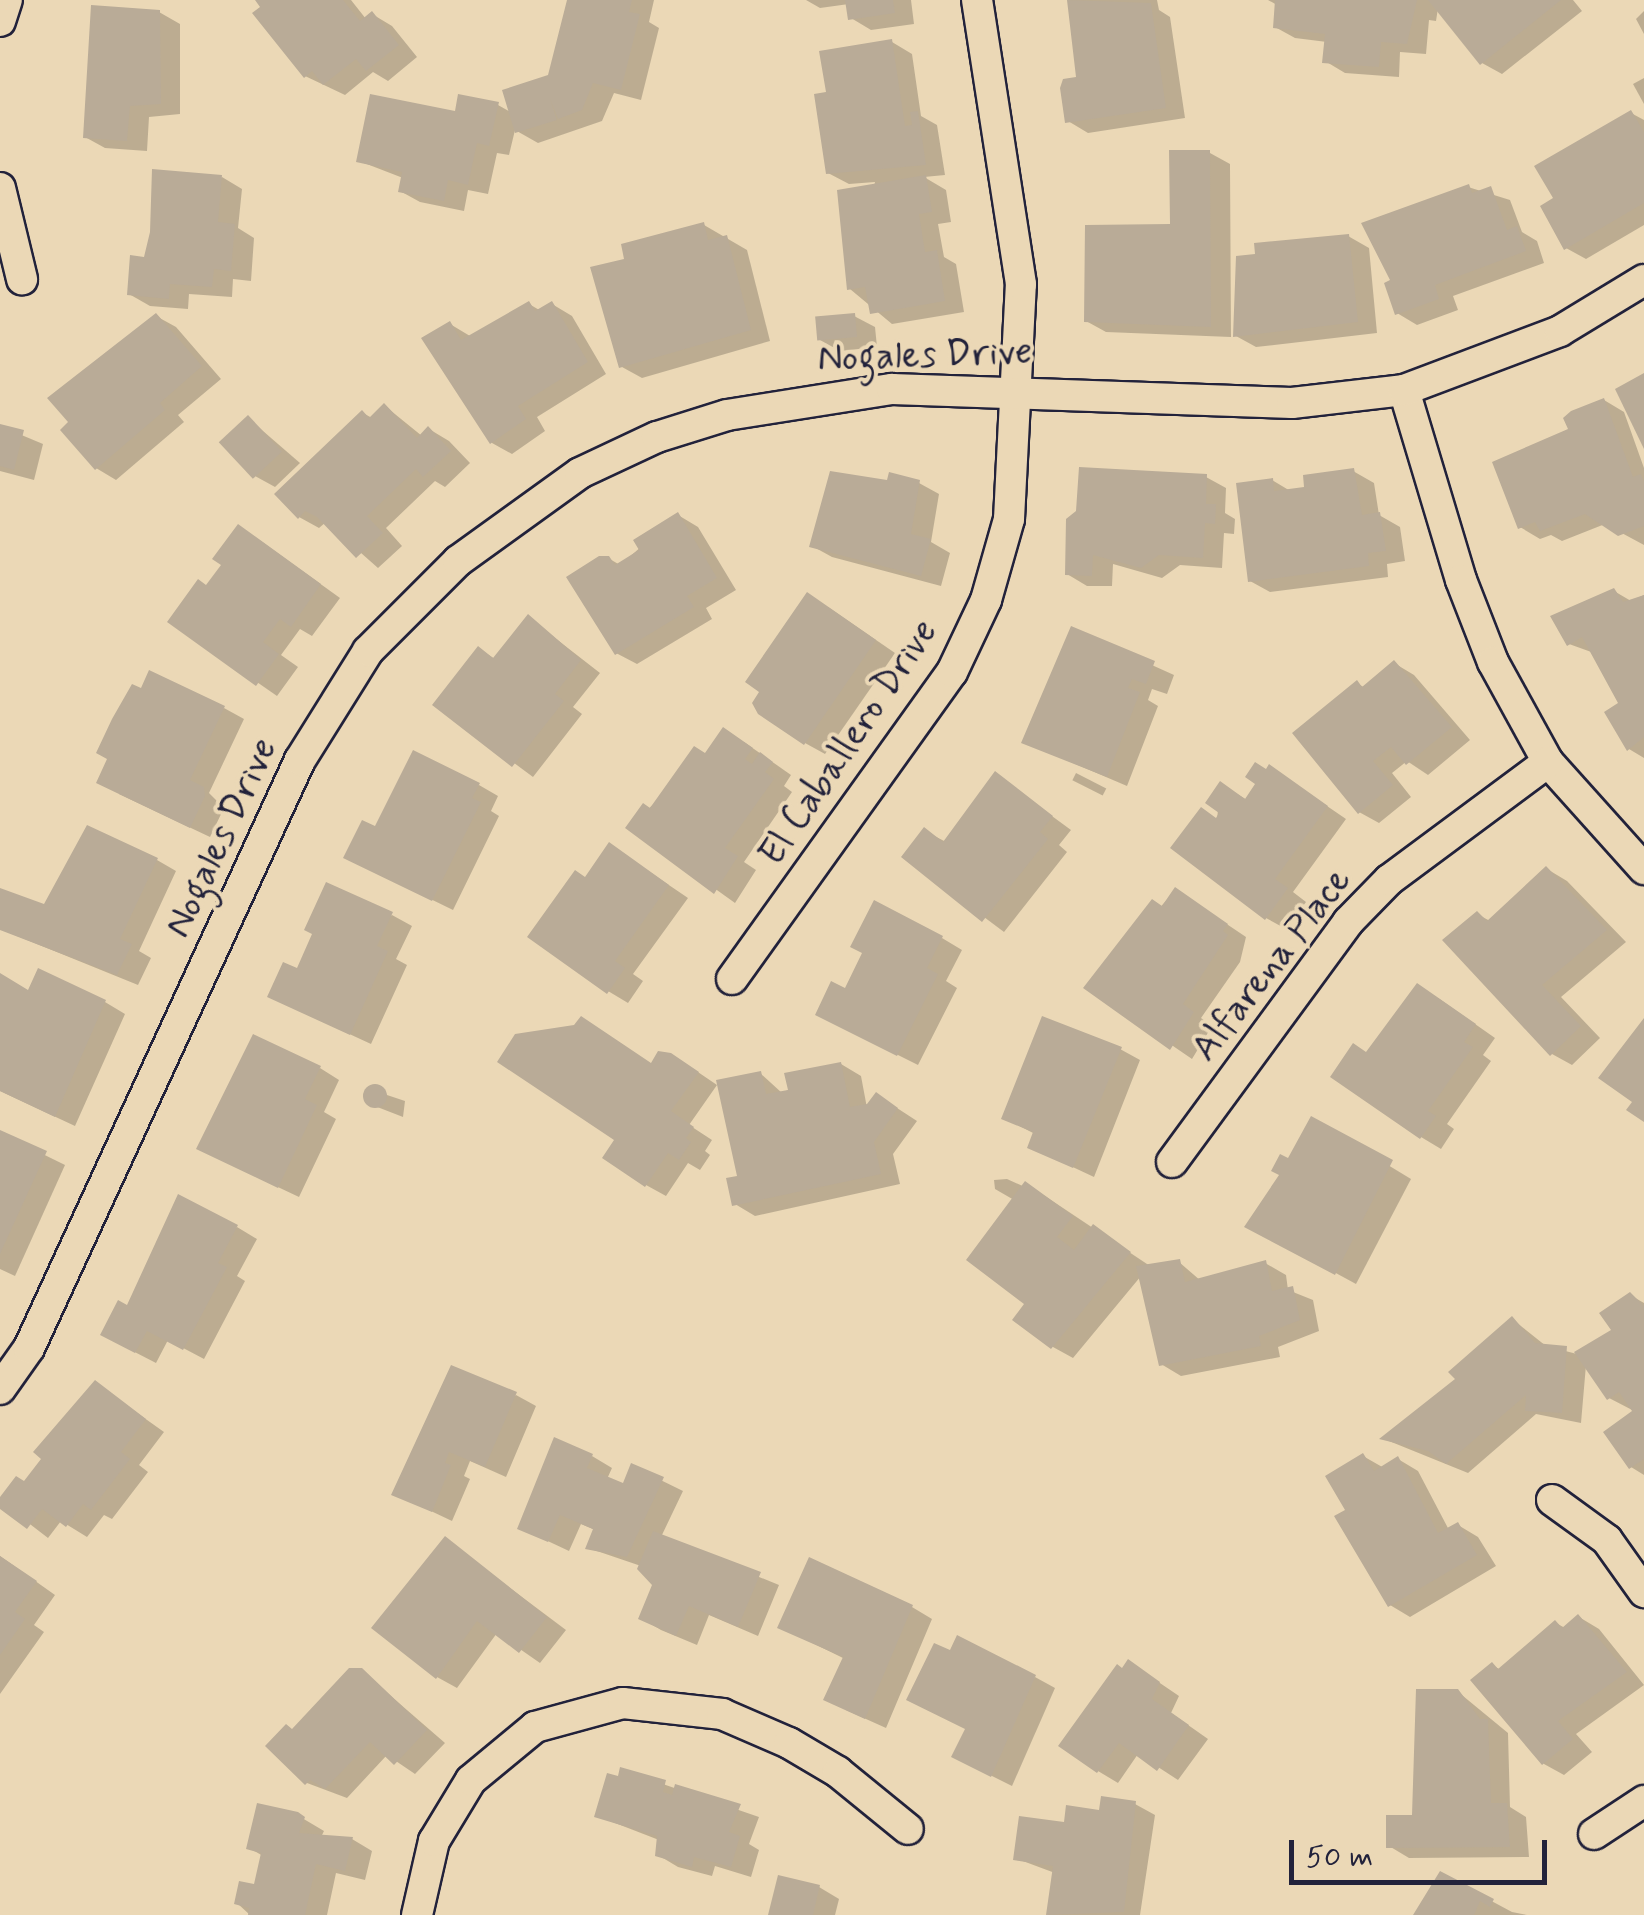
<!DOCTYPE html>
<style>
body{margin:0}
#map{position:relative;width:1644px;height:1915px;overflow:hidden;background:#ebd8b6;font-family:Mynerve,sans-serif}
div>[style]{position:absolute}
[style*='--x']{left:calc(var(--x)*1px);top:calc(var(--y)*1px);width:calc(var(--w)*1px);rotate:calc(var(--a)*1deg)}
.shadow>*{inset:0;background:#0003;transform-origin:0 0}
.building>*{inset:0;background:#b9ab97;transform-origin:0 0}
.round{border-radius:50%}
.roads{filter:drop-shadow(2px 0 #22223b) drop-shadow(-2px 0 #22223b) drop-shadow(0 2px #22223b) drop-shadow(0 -2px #22223b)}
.street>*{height:30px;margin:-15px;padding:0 15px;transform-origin:15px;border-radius:15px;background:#ebd8b6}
span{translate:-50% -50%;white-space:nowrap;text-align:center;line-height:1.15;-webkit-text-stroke:8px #ebd8b6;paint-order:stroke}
.street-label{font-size:38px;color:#22223b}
.scale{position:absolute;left:1289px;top:1840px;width:258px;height:45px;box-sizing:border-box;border:5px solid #22223b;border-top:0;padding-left:12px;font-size:30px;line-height:35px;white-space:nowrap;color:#22223b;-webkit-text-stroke:8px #ebd8b6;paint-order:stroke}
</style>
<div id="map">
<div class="shadow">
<i style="clip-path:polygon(258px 0,351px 0,366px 19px,372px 14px,392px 26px,417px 57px,388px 81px,373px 72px,345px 95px,305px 76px)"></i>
<i style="clip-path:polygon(570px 0,654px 0,649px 22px,659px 28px,641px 100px,614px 93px,602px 121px,538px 143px,515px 130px,509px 155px,497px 153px,488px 194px,468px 190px,464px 211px,420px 202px,400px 191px,403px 178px,359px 161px,457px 114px,498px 105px,512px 113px,550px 77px)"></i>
<i style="clip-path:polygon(806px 0,911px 0,914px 24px,871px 30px,851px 18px,849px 4px,820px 8px)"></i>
<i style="clip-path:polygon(1069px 0,1157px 0,1159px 10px,1170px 17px,1185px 118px,1088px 133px,1068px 121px,1079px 79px)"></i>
<i style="clip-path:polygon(1268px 0,1573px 0,1582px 11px,1502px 74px,1482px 63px,1438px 8px,1436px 21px,1429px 20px,1426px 54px,1400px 52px,1399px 77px,1345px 73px,1325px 61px,1327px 42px,1295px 38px,1275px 27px,1277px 5px)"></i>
<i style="clip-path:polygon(1644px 11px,1644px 34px,1636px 19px)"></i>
<i style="clip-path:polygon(159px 12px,180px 24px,180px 114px,149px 117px,147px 151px,105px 148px,85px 137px)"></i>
<i style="clip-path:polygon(892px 42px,912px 54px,921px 116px,937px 125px,945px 175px,924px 177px,946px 190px,951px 222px,938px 224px,944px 257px,956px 264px,964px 312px,892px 324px,850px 289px,875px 182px,849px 184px,828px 173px,828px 94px)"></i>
<i style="clip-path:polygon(1644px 78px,1644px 104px,1633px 84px)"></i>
<i style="clip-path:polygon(1631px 113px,1644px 120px,1644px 225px,1586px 259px,1566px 248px,1556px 198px)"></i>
<i style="clip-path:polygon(1210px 153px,1230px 164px,1231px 337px,1106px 332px,1086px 321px,1172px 226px)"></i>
<i style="clip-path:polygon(222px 177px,242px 189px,238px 228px,254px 238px,251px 281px,233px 279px,232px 297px,189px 294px,188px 309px,150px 306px,129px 294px,146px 259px)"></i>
<i style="clip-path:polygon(1468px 187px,1510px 200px,1522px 232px,1537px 241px,1544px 263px,1453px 296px,1458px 310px,1417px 325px,1397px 313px)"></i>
<i style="clip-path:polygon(704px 225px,747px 250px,770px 341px,642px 378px,622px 367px)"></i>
<i style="clip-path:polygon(1348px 236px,1369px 248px,1377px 333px,1256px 347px,1236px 336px)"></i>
<i style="clip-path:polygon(529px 304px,541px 311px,552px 304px,572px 316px,606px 374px,537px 417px,545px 431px,512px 454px,492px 443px,450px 324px,470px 336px)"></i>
<i style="clip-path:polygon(156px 316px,176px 327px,221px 379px,178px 415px,184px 422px,116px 480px,96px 468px)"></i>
<i style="clip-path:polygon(854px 316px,875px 327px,877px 347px,840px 351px,820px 340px)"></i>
<i style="clip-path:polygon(1604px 400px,1624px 412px,1644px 468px,1644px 545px,1605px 524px,1562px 541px,1551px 535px,1540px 539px,1520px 527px,1571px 430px)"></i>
<i style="clip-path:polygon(385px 406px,422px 436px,429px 429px,449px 441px,470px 463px,445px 487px,435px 481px,386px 528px,402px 546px,378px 568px,326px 522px,319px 528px,299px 517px,363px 413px,372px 418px)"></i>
<i style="clip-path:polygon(248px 418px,300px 463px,275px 487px,255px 476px)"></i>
<i style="clip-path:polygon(0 426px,43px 444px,34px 480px,0 471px)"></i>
<i style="clip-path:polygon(1353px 471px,1374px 483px,1379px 515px,1400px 527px,1405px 561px,1387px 564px,1388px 577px,1270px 592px,1250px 581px,1272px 480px,1292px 492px)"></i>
<i style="clip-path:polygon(1206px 477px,1226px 488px,1225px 513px,1235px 519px,1234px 534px,1224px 533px,1222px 568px,1180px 565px,1162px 578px,1113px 564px,1112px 586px,1087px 586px,1067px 574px,1069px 520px)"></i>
<i style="clip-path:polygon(889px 483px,919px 483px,939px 494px,931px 542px,950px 553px,941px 586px,832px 557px,812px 546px)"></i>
<i style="clip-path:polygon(678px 515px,698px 527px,736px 590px,706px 608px,712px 619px,637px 664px,616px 653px,608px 558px,620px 565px)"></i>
<i style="clip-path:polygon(258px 539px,340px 598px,312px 636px,300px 629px,281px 655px,298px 667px,277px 696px,170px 622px)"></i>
<i style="clip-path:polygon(1614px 591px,1631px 601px,1644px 595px,1644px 758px,1629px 749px,1622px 704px,1594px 653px,1569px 644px)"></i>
<i style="clip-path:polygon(828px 607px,895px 653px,825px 754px,805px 743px)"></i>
<i style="clip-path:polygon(528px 617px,600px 673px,573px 707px,582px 714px,533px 777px,436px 705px,479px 649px,495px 659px)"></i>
<i style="clip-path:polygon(1072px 629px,1174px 675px,1167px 694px,1152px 689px,1148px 700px,1158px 706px,1127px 786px,1024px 742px)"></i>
<i style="clip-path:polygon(1394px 663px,1414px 675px,1470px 740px,1428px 775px,1407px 761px,1392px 773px,1411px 797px,1379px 823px,1359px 812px,1357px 683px,1365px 688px)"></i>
<i style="clip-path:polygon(224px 708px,244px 719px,209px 793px,224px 808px,210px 837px,119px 794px)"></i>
<i style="clip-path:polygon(744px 742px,791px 775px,784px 786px,792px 792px,744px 862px,756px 870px,735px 903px,629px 827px,706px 755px)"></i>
<i style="clip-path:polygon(1270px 767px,1346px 819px,1293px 892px,1306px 902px,1286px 929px,1266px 918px,1217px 819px,1221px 784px,1247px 800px)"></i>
<i style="left:1076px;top:773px;width:34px;height:8px;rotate:27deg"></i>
<i style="clip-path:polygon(996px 775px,1071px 830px,1059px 845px,1067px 852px,1004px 932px,904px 857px,925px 831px,946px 842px)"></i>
<i style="clip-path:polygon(479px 785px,498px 796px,491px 811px,499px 816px,453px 910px,367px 868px,376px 829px)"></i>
<i style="clip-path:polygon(610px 845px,688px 898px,633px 974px,643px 981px,628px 1003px,608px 991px,586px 880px)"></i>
<i style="clip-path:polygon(157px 860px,176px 871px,139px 951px,151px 958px,138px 985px,0 929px,0 889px,45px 908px)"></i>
<i style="clip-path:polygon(1547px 869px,1567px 881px,1626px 942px,1561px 997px,1600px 1038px,1572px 1065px,1552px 1054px,1477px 914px,1490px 921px)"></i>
<i style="clip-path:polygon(1176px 890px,1246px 937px,1240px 962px,1201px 1018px,1212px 1026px,1192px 1059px,1087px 987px)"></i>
<i style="clip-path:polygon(392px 915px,412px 926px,396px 959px,407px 965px,371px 1044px,291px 1007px,298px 971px)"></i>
<i style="clip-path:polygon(942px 938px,962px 950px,946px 981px,957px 988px,918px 1065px,838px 1025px,846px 991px)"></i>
<i style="clip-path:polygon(0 977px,29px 994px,105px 1002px,125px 1014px,75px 1126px,0 1091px)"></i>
<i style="clip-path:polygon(1438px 998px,1495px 1038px,1483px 1055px,1491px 1061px,1447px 1124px,1454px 1129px,1441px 1149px,1421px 1137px,1368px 1054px)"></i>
<i style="clip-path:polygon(1120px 1049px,1140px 1060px,1094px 1177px,1030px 1147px,1035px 1134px,1004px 1118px)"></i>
<i style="clip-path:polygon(841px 1064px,861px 1076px,867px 1108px,877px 1095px,917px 1121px,893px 1154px,900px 1184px,755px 1216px,735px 1204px,760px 1073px,782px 1093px)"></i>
<i style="clip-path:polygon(652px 1065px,692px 1068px,717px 1085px,689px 1125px,712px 1140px,705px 1151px,710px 1155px,700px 1170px,688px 1163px,666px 1196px,646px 1185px)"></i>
<i style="clip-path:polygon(320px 1068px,339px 1080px,324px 1112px,336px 1119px,299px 1197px,219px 1159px)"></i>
<i style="clip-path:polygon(369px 1089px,405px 1101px,403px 1117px,367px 1103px)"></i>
<i style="clip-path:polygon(1312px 1119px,1411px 1179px,1356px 1284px,1264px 1234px)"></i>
<i style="clip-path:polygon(0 1133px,65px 1165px,15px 1276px,0 1269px)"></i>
<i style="clip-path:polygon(1007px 1179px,1045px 1196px,1150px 1266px,1179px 1262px,1201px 1281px,1265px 1263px,1286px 1275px,1288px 1290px,1313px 1300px,1319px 1331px,1278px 1347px,1280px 1357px,1181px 1376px,1161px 1364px,1141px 1276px,1073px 1358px,1053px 1347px,1028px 1303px,1014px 1200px,995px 1189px,994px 1180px)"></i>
<i style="clip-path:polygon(237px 1227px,257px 1239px,237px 1276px,245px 1281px,204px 1359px,168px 1340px,156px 1363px,123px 1346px,128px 1308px)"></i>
<i style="clip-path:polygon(1630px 1295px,1644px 1303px,1644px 1475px,1631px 1467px,1636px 1412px,1609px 1398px,1586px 1365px,1581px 1423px,1536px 1414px,1468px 1473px,1384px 1439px,1458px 1380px,1512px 1319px,1546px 1346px,1577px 1354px,1615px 1330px)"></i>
<i style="clip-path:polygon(95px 1383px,164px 1432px,139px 1465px,148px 1472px,112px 1519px,104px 1515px,87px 1537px,61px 1521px,48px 1538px,0 1501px,25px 1484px)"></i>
<i style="clip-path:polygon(516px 1395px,536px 1406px,506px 1477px,470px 1461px,464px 1476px,470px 1479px,452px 1521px,395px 1494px)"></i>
<i style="clip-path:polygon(592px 1456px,612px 1468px,607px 1479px,624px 1486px,632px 1466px,683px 1491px,661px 1537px,779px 1585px,758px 1636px,709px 1615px,697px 1645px,661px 1630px,641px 1618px,655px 1584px,641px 1566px,588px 1548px,595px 1530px,581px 1524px,569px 1551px,520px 1528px)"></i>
<i style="clip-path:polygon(1363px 1456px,1384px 1468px,1398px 1459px,1418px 1471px,1449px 1530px,1458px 1525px,1478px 1537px,1496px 1566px,1410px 1617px,1390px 1605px,1349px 1511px)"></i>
<i style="clip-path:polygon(445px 1539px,566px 1630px,540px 1663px,497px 1633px,457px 1688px,437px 1677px)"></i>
<i style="clip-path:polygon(0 1556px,55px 1595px,34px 1625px,44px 1632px,0 1694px)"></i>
<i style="clip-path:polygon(912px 1607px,932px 1619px,886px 1728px,846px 1710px,845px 1659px,780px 1627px)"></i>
<i style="clip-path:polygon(1579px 1617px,1599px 1629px,1644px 1685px,1576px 1734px,1592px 1752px,1564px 1775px,1544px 1764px,1473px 1681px,1492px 1665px,1501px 1670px,1556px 1623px,1565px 1628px)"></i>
<i style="clip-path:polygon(1129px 1662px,1179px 1696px,1171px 1713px,1208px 1739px,1178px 1780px,1138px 1754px,1118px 1783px,1098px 1771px)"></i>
<i style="clip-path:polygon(362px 1671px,445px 1743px,415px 1774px,387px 1755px,347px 1798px,307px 1783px,294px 1731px)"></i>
<i style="clip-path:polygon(1035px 1677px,1055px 1688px,1012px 1786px,974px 1767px)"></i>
<i style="clip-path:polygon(1457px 1691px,1508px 1733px,1510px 1807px,1526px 1817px,1529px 1857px,1409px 1858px,1389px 1846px,1415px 1817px)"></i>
<i style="clip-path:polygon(622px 1770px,759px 1817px,749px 1844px,759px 1850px,751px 1877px,715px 1866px,712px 1876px,678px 1867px,658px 1855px,659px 1840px,597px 1816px)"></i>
<i style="clip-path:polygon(1135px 1804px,1155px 1815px,1140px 1915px,1048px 1915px,1055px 1873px,1015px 1858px,1066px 1825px)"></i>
<i style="clip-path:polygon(297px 1815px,324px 1831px,321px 1837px,352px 1839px,372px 1851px,365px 1880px,336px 1873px,327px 1915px,250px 1915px,237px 1903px,256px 1887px,263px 1856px,249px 1848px)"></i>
<i style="clip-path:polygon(1441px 1874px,1512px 1912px,1527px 1915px,1416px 1915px)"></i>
<i style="clip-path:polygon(819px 1887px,839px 1899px,835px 1915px,773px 1915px)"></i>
</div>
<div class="building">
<i style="clip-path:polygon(255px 0,343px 0,360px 21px,372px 11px,399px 45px,366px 71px,356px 59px,323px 85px,312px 71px,304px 78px,252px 13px,260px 7px)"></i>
<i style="clip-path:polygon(567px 0,632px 0,629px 12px,640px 14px,621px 90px,593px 83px,582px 110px,558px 119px,550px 99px,557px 120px,515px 133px,502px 90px,548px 75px)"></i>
<i style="clip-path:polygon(845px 0,893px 0,895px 13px,848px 20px)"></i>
<i style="clip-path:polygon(1067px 0,1151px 3px,1166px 108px,1065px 123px,1060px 88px,1063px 79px,1076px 77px)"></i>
<i style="clip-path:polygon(1275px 0,1417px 0,1407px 44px,1381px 42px,1379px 67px,1322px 63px,1325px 34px,1273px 28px)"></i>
<i style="clip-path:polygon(1428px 0,1561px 0,1480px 65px)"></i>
<i style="clip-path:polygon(91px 5px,160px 10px,161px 104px,130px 106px,127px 141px,83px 138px)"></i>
<i style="clip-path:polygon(892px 39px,905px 126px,912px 125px,910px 112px,918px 111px,926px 165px,826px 174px,814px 94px,826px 92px,819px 51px)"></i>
<i style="clip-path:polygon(370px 94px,455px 111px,458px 94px,499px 102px,489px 146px,477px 143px,468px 185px,448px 180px,444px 201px,398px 192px,402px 172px,356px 162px)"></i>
<i style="clip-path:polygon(1631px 110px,1644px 132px,1644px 203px,1564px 250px,1540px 206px,1553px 198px,1534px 166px)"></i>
<i style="clip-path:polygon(1169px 150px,1210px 150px,1211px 327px,1084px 322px,1085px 225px,1170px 224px)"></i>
<i style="clip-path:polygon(152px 169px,222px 175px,218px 222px,235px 224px,231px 271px,214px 269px,212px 287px,170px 284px,169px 299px,127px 295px,130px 255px,144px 257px,150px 232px)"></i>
<i style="clip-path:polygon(926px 175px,932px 212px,919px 214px,925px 252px,937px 250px,945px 301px,870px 314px,865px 287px,847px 290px,837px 190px)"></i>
<i style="clip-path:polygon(1469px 184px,1472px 193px,1491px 186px,1507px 230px,1517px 226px,1526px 251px,1435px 285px,1439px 299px,1395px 315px,1384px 283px,1390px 280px,1361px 223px)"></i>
<i style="clip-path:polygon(704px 222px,708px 240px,727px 235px,751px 330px,619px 368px,590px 267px,624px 259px,621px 244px)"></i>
<i style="clip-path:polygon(1349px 234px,1358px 322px,1233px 337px,1236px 256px,1255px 254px,1254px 243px)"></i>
<i style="clip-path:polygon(529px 301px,535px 311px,552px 301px,588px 362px,518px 406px,526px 419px,490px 444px,421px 338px,450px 321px,461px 340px)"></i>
<i style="clip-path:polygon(156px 313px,202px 366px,160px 403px,165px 410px,95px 470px,60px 430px,68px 422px,47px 398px)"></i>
<i style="left:855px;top:313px;width:24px;height:40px;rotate:85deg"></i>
<i style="clip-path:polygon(1644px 373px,1644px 449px,1615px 389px)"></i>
<i style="clip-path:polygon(1604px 398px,1633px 477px,1641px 474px,1644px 481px,1644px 526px,1618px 536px,1585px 514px,1540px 531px,1535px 522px,1518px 529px,1492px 462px,1568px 429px,1563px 418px,1571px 411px)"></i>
<i style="clip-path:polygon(384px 403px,417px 438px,428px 426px,451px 451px,423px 477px,416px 469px,367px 516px,383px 533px,356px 558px,317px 517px,305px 511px,298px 519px,274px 494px,362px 410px,369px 418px)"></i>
<i style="left:248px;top:415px;width:50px;height:40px;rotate:47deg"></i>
<i style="clip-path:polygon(0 424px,24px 430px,14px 470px,0 466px)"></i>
<i style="clip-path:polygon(1079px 467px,1207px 474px,1206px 504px,1216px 504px,1215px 524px,1205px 523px,1203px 558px,1159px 555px,1141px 568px,1093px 555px,1092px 576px,1065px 575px,1066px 519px,1076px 511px)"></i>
<i style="clip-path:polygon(1354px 468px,1362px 515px,1380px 512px,1386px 551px,1368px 553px,1369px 566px,1248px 582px,1236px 483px,1273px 478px,1274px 491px,1304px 487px,1303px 475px)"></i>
<i style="clip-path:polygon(830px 471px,887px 480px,889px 472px,920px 480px,911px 534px,931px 539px,921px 576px,809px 547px)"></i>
<i style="clip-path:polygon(678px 512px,717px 578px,687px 596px,694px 607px,615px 655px,566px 577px,599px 556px,609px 556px,615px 565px,639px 550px,633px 540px)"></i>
<i style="clip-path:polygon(238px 524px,321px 584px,291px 627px,280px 619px,263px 642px,279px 654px,256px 686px,167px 622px,198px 579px,206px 585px,221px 565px,212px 559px)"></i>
<i style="clip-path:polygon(1614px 588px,1623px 602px,1644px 595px,1644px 737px,1627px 751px,1604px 712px,1618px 703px,1582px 637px,1567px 646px,1550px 616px)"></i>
<i style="clip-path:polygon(807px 592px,876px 640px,804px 745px,758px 714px,752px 703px,759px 692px,745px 682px)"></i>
<i style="clip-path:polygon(528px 614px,581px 660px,555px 694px,564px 701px,512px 767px,432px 705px,478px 646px,493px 658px)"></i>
<i style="clip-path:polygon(1071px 626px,1155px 661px,1146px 684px,1132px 679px,1128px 688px,1140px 692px,1107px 777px,1021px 743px)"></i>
<i style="clip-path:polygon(1394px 660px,1452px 727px,1406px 765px,1391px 747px,1373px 761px,1393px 785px,1358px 814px,1292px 733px,1357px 680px,1362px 687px)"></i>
<i style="clip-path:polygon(149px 670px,225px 706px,190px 780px,204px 787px,205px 796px,190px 828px,96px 783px,107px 759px,96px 753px,112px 719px,132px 684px,141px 688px)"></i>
<i style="clip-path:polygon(723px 727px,753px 748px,745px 759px,752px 764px,760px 752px,773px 762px,765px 772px,774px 779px,725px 848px,738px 856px,714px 894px,625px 828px,643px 803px,650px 808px,694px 746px,705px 753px)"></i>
<i style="clip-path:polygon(413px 750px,480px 783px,472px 798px,481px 802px,432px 901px,343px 858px,362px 820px,375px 826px)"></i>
<i style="clip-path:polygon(1255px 762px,1266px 769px,1269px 764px,1328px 806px,1275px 879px,1288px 888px,1265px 920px,1170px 848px,1201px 807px,1216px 818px,1219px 813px,1205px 803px,1220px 781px,1245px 799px,1255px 784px,1245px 777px)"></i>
<i style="clip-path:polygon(995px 771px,1053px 816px,1040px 832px,1048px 839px,982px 922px,901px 857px,924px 827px,943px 842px)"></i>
<i style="clip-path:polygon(87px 825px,158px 858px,120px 939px,132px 944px,117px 975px,0 930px,0 888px,44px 904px)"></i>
<i style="clip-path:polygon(609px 842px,669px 885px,615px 961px,625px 968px,607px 994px,527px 937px,575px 870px,585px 877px)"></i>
<i style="clip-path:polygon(1546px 866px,1607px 930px,1542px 985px,1581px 1026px,1550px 1056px,1442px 940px,1477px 911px,1487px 921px)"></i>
<i style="clip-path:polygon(326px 882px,393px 912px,377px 946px,388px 951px,350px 1035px,267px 997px,283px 962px,297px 968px,312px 934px,304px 930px)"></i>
<i style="clip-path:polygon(1175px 887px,1228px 924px,1223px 931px,1228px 935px,1183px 1004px,1194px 1012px,1170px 1050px,1083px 988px,1152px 899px,1162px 906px)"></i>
<i style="clip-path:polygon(874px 900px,943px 936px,927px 968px,938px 974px,897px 1056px,815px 1015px,831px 981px,845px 988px,862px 953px,850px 947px)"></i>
<i style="clip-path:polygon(38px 968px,106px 1000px,55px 1117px,0 1091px,0 973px,28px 990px)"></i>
<i style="clip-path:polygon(1417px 983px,1476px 1024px,1464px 1042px,1473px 1047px,1428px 1111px,1436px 1116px,1420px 1139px,1330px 1077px,1353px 1043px,1366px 1052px)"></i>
<i style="clip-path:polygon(581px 1016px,651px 1063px,658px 1051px,671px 1053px,699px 1072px,671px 1111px,694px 1127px,686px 1138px,691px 1142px,679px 1160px,668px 1153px,645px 1187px,602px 1158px,614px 1140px,497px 1062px,515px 1034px,574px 1025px)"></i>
<i style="clip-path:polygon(1042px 1016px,1122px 1047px,1073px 1168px,1027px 1148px,1033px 1132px,1001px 1119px)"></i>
<i style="clip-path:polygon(1644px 1018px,1644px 1122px,1626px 1110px,1632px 1102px,1598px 1078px)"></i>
<i style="clip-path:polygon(253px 1034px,321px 1066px,305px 1099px,317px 1105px,278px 1188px,196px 1149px)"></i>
<i style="clip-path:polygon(841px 1062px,850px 1107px,867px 1104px,876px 1092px,898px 1108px,874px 1142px,881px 1174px,732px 1206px,726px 1178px,737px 1176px,716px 1080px,761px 1071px,766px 1094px,788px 1090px,784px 1073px)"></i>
<i class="round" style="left:363px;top:1084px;width:24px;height:24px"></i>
<i style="clip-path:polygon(1311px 1116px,1393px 1160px,1335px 1275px,1244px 1227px,1279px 1175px,1271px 1171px,1280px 1154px,1288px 1158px)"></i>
<i style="clip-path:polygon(0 1130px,47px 1151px,0 1254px)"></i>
<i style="clip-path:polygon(1025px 1181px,1073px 1216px,1057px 1237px,1074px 1250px,1093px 1224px,1131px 1252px,1051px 1349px,1012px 1320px,1024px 1304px,966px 1260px)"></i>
<i style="clip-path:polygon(178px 1194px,238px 1225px,218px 1263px,227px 1267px,183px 1350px,147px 1331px,135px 1353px,100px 1335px,118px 1300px,127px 1305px)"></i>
<i style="clip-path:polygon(1180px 1259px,1185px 1282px,1266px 1260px,1272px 1291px,1293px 1286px,1300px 1320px,1259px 1336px,1261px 1346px,1159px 1366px,1136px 1266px)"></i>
<i style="clip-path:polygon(1630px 1292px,1644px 1306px,1644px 1459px,1629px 1469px,1603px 1432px,1632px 1411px,1619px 1392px,1607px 1400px,1574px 1352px,1611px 1330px,1599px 1313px)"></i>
<i style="clip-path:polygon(1512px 1316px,1535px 1343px,1567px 1346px,1562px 1413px,1525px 1411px,1526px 1395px,1446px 1464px,1428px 1451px,1379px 1439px,1455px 1379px,1448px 1372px)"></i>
<i style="clip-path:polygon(451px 1365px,517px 1392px,485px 1467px,449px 1452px,445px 1463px,451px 1465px,432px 1512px,391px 1495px)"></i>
<i style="clip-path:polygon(95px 1380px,146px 1419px,121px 1452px,130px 1459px,91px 1510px,83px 1504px,66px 1527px,42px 1509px,27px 1529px,0 1509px,0 1497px,16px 1476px,24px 1481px,41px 1459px,33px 1452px)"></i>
<i style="clip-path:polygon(554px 1437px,593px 1454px,587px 1468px,623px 1483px,631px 1463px,664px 1477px,627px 1557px,585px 1549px,593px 1529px,560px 1515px,548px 1542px,517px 1529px)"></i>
<i style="clip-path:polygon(1363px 1453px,1374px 1471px,1398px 1456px,1438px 1533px,1458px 1522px,1477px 1555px,1388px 1607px,1334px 1516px,1345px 1510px,1325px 1476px)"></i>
<i style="clip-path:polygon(653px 1531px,761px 1572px,738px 1627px,689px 1606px,676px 1636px,638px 1619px,652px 1585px,637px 1569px)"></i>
<i style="clip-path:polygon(445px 1536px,547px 1617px,519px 1653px,477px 1621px,436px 1679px,371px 1628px)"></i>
<i style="clip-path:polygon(0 1556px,37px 1581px,15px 1612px,25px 1619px,0 1655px)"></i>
<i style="clip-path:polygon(809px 1557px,913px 1605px,865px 1719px,823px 1700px,843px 1657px,777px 1628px)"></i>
<i style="clip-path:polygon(1578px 1614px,1627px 1672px,1558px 1721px,1573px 1739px,1542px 1765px,1470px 1680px,1492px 1662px,1498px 1669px,1555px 1620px,1562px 1628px)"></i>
<i style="clip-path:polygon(957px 1635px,1036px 1675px,991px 1777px,951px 1757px,965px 1729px,906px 1700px,934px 1643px,950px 1650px)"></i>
<i style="clip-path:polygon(1128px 1659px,1160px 1682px,1152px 1699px,1189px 1725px,1157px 1771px,1119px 1743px,1097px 1773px,1058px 1746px,1117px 1664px,1122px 1668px)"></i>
<i style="clip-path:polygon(349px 1668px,362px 1668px,427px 1730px,394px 1765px,370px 1742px,325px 1789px,310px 1780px,305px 1785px,265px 1746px,286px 1724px,292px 1729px)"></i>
<i style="clip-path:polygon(1416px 1689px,1458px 1689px,1480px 1719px,1488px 1719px,1491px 1803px,1507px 1803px,1510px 1847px,1386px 1848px,1386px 1815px,1412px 1815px)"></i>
<i style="clip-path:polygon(620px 1767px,666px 1780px,663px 1792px,672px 1795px,675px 1784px,741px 1804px,729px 1832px,740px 1836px,731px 1867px,694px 1857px,692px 1867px,655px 1856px,657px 1836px,594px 1817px,607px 1773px,618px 1776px)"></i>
<i style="clip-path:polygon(1101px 1796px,1136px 1801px,1124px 1912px,1046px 1915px,1053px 1866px,1013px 1860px,1019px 1816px,1064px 1822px,1066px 1805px,1099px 1810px)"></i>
<i style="clip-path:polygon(257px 1803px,298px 1812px,305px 1817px,299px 1833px,353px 1837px,345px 1871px,316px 1864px,305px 1915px,248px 1915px,249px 1908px,234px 1904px,239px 1881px,254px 1884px,261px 1853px,246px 1849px)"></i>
<i style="clip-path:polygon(1440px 1871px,1494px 1899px,1490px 1907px,1480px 1901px,1474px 1915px,1413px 1915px)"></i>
<i style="clip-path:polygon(778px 1875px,820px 1885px,813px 1915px,768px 1915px)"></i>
</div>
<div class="roads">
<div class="street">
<i style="--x:0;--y:21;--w:22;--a:-72"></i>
<i style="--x:0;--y:188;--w:94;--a:76.4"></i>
<i style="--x:1404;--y:390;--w:198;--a:73.3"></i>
<i style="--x:1461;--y:580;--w:88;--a:68.7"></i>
<i style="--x:1493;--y:662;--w:114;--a:61.2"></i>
<i style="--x:1548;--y:762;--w:144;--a:48.1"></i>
<i style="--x:732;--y:979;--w:378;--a:-54.4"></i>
<i style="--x:952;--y:672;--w:80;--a:-64.7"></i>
<i style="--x:986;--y:600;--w:84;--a:-74.1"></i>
<i style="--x:1009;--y:519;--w:235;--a:-87.1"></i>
<i style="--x:1021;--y:284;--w:287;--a:-98.8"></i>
<i style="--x:1172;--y:1162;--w:298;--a:-53.7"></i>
<i style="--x:1348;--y:922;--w:59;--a:-45.7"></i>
<i style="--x:1389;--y:880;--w:198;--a:-36.6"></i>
<i style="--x:0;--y:1389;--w:50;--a:-54.7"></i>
<i style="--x:29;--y:1348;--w:647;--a:-65.26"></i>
<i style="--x:300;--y:760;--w:128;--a:-58"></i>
<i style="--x:368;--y:651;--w:127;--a:-45"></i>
<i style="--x:458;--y:561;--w:150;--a:-35.8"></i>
<i style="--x:580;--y:473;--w:85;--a:-25.1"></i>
<i style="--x:657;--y:437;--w:73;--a:-17.4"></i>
<i style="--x:727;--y:415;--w:167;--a:-9"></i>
<i style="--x:892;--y:389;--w:400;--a:2"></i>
<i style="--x:1292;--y:403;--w:113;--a:-6.6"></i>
<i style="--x:1404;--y:390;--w:167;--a:-20.7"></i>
<i style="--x:1560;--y:331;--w:98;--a:-31.3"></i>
<i style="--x:1552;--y:1500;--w:68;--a:36"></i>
<i style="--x:1607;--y:1540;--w:64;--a:54.6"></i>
<i style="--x:1594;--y:1834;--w:60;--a:-33.4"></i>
<i style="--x:417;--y:1915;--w:76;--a:-77.1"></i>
<i style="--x:434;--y:1841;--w:71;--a:-58.8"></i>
<i style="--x:471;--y:1780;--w:83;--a:-39.6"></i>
<i style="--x:535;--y:1727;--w:91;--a:-15.3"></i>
<i style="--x:623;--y:1703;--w:100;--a:6.3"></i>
<i style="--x:722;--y:1714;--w:73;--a:23.4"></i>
<i style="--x:789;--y:1743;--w:57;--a:30.6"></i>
<i style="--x:838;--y:1772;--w:90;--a:39.2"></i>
</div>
</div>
<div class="street-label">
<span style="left:925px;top:356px;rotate:-2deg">Nogales Drive</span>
<span style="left:849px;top:743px;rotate:-56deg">El Caballero Drive</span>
<span style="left:222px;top:838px;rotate:-65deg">Nogales Drive</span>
<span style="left:1272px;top:965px;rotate:-52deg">Alfarena Place</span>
</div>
<div class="scale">50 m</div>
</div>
